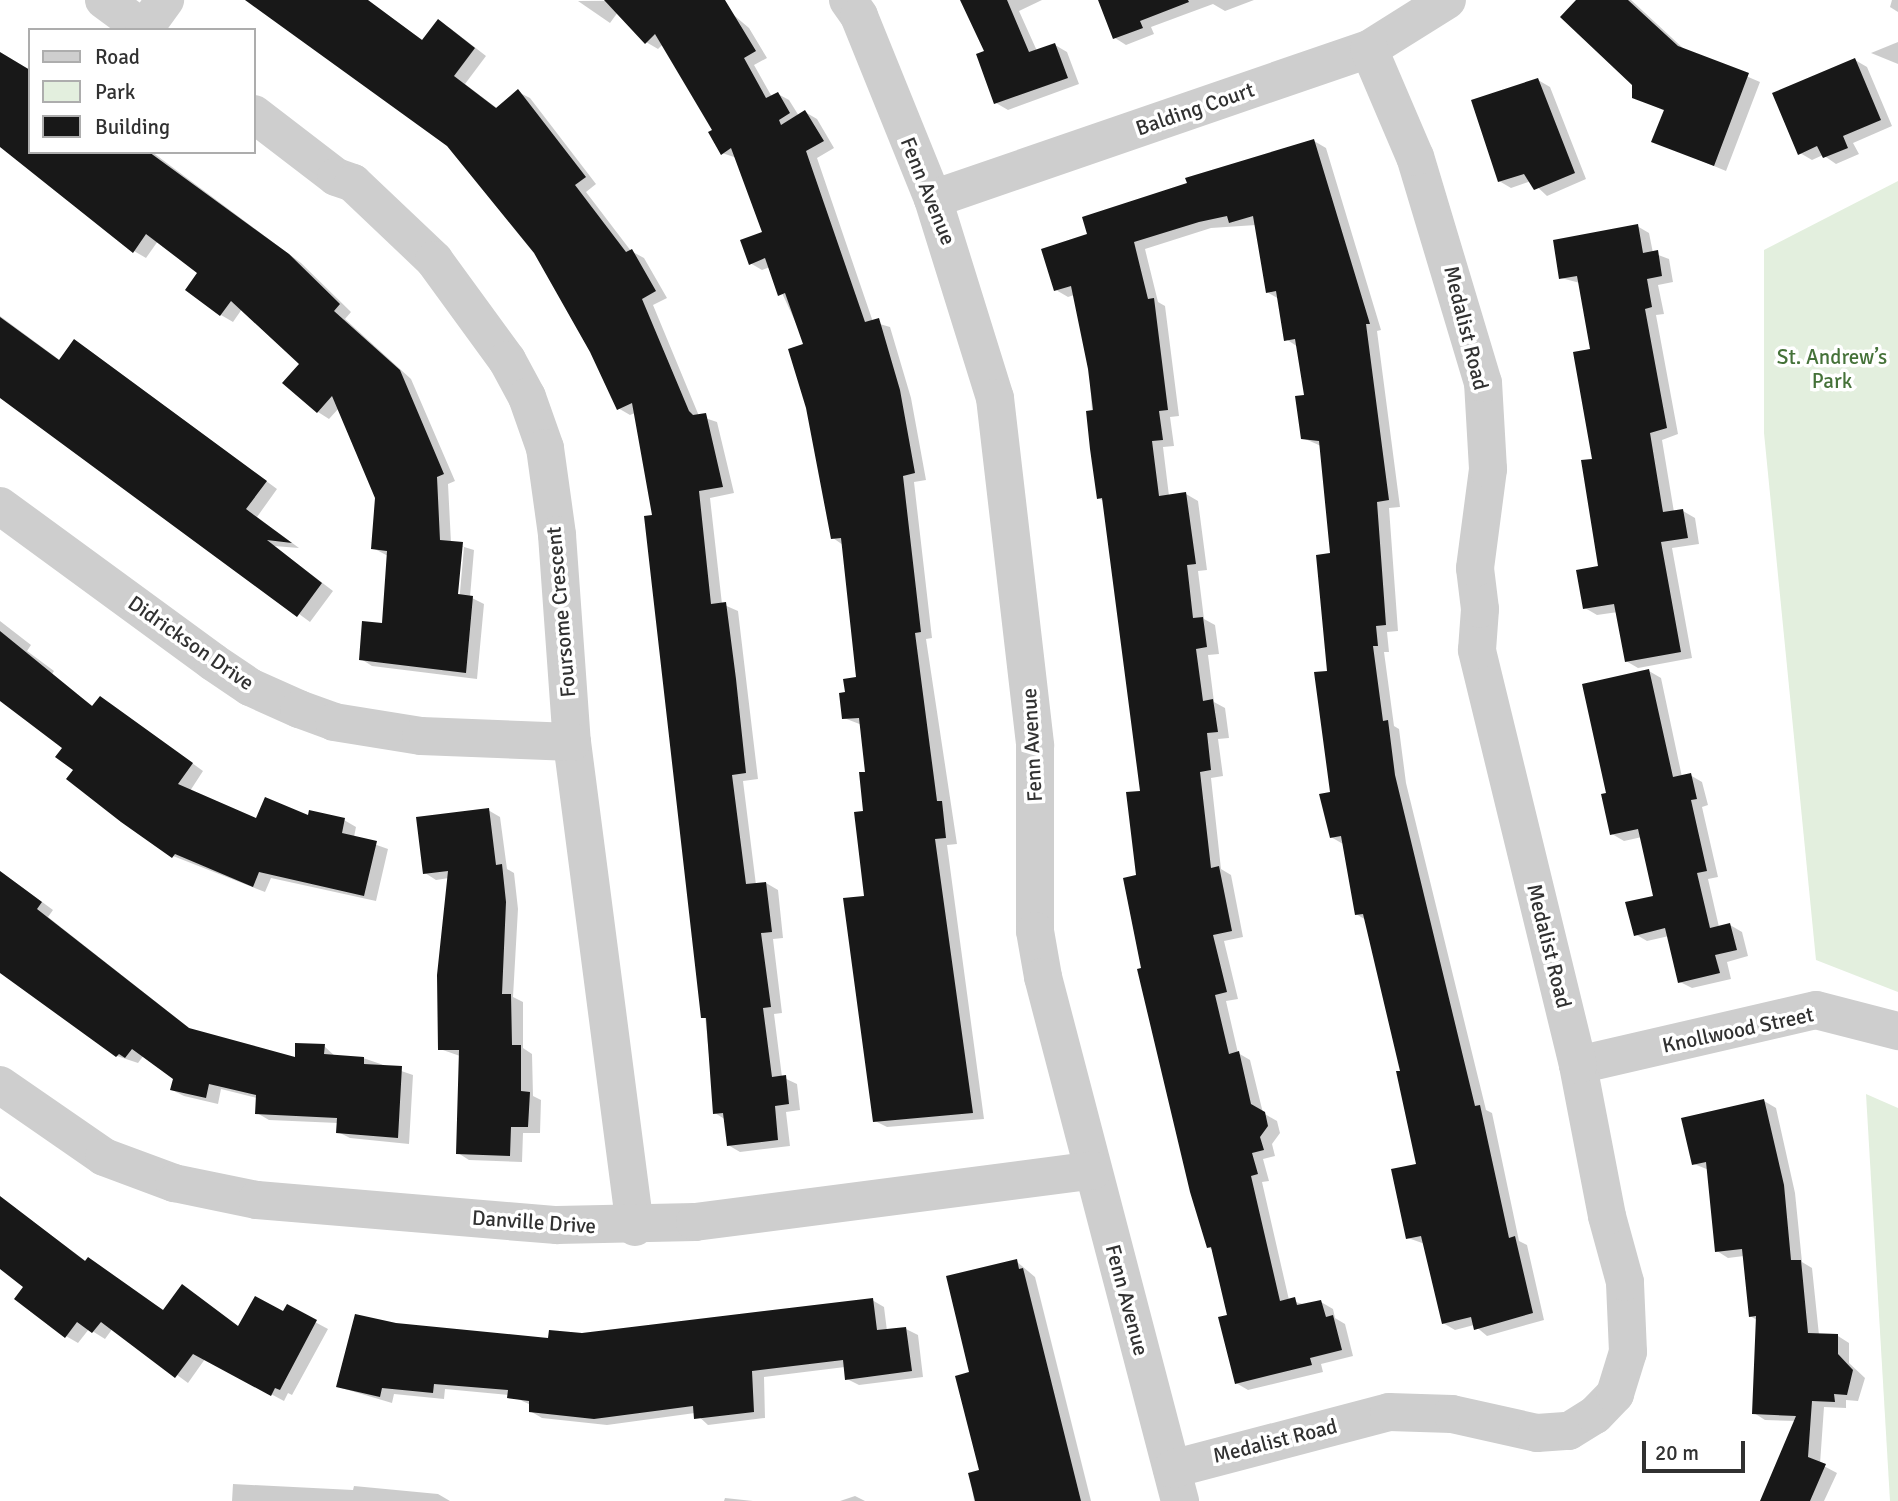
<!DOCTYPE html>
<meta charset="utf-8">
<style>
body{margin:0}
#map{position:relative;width:1898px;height:1501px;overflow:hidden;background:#fff;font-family:Signika,sans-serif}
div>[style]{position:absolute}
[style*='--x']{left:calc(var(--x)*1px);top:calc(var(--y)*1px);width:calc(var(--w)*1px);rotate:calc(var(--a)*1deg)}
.green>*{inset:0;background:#e3efde}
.shadow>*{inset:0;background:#0003}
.building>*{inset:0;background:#181818}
.minor>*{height:38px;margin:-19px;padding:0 19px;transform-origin:19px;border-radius:19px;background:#cecece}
span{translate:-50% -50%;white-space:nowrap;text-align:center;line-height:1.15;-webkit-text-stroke:7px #fff;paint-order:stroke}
.street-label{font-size:21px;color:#313131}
.park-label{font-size:21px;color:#457239}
.legend{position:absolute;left:28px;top:28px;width:228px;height:126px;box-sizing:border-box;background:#fff;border:2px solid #adadad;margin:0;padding:9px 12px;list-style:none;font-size:21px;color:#313131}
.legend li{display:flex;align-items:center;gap:14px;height:35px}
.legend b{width:35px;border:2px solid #adadad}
.scale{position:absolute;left:1642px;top:1441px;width:103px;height:32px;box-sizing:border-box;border:4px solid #313131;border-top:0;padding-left:9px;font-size:21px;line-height:24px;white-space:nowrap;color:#313131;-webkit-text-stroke:5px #fff;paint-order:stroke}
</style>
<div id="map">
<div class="green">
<i style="clip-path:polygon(1898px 181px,1898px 992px,1816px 960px,1764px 433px,1764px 250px)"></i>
<i style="clip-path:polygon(1866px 1094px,1898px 1108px,1898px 1501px,1890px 1501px)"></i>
</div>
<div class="shadow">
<i style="clip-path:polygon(249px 0,365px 0,424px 41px,438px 22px,450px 28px,486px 56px,465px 84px,498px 109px,518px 92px,530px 98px,596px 184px,586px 192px,631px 251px,644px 258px,667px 298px,653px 305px,699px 416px,717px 422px,734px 493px,710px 498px,722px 604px,738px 611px,747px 687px,758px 779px,743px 781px,756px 885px,766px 883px,778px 890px,783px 938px,773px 939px,782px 1013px,774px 1014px,782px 1077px,797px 1084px,800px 1110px,786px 1112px,790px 1146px,740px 1152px,728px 1145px,726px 1120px,715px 1113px,654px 517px,635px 413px,630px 415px,618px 408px,592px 351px,535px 252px,448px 145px)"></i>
<i style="clip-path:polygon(716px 0,749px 28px,767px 58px,754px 65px,772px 97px,778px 94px,789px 100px,799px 116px,805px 112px,817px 119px,834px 148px,817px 158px,873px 322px,890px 327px,911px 398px,926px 480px,914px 482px,932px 638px,926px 639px,957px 844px,947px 845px,984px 1119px,887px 1127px,875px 1121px,866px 897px,867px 773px,862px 725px,844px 718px,847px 694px,858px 679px,843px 545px,833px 538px,806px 345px,770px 267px,762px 270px,750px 263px,764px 233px,737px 158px,722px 153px,714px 130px,663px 44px,658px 49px,646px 42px,618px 12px,610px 23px,578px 1px)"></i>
<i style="clip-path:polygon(962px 0,1042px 0,1019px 11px,1037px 51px,1055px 45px,1067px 52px,1079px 84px,1008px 110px,996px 103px,986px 52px)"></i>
<i style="clip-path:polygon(1118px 0,1254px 0,1225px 11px,1213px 4px,1151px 27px,1154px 34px,1126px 45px,1115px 38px)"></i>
<i style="clip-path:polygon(1578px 0,1631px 0,1685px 50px,1760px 82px,1726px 171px,1653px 141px,1665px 111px,1634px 97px,1634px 84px)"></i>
<i style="clip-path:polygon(1892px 0,1898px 0,1898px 12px,1890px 7px)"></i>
<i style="clip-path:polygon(1898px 42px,1898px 64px,1871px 53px)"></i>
<i style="clip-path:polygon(evenodd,0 53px,30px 152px,152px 152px,301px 263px,351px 312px,345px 319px,411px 379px,455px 481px,448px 484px,451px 543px,474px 550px,470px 597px,484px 604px,477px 679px,372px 666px,361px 659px,383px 625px,388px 556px,373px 548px,377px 498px,339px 408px,329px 419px,318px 412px,302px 363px,242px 309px,233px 322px,221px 315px,200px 272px,158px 241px,146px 258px,134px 251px,0 146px,0 53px,460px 547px,464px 547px,459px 603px,456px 603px,460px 547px)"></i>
<i style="clip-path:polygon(1855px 60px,1867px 67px,1892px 126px,1853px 143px,1859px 154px,1836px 164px,1823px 155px,1812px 160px,1800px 153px)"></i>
<i style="clip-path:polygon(1538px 80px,1550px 87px,1586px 179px,1547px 196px,1531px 181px,1511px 188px,1499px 181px)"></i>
<i style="clip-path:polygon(1314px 141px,1326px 148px,1381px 330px,1377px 331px,1400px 507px,1389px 508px,1398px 631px,1387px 632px,1389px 652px,1384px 652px,1394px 726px,1399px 729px,1406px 783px,1486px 1110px,1492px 1113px,1519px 1241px,1527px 1245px,1544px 1320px,1487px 1336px,1474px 1325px,1455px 1330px,1443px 1323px,1425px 1244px,1408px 1238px,1418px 1165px,1402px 1072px,1366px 920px,1356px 914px,1343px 844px,1331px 837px,1332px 555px,1321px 446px,1303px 438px,1306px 396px,1298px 347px,1286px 339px,1279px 299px,1267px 292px,1256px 225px,1211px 228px,1145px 249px,1158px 302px,1165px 306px,1179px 416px,1170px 417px,1174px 446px,1163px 447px,1169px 496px,1186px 494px,1198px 501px,1207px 570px,1198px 571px,1204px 619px,1215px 625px,1219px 654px,1208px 655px,1214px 702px,1225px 708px,1229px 738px,1218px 739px,1223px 776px,1211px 778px,1221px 869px,1231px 875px,1243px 937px,1224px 941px,1238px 999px,1226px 1001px,1238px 1053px,1250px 1060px,1263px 1113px,1277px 1121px,1280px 1133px,1272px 1144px,1275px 1156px,1263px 1159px,1269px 1181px,1262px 1182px,1289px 1300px,1306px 1305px,1321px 1302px,1333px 1309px,1335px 1318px,1345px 1324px,1353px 1356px,1321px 1364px,1323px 1372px,1248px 1390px,1236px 1383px,1229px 1316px,1213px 1250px,1208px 1247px,1143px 969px,1138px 876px,1142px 792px,1104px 501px,1098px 498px,1089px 368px,1074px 295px,1068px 297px,1056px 290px,1090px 235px)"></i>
<i style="clip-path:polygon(1637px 226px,1649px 233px,1653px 253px,1669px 259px,1673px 282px,1658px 285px,1664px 314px,1656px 315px,1678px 434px,1662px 440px,1674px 512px,1683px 511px,1695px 518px,1699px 544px,1672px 548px,1692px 658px,1638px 668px,1626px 661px,1618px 612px,1597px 615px,1585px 608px,1600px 568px,1592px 350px,1580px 283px,1561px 278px)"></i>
<i style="clip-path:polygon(0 316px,61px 361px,86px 348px,277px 489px,257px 517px,299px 548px,274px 546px,333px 591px,310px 622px,0 395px)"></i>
<i style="clip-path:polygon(0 621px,31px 645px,27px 651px,54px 671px,51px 676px,94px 707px,112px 705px,203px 771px,190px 791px,256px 820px,344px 820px,356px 827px,354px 837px,388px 849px,376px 901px,271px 878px,265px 892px,173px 856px,65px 747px,0 699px)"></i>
<i style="clip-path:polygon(1649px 671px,1661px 678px,1682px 777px,1690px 775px,1702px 782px,1708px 805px,1702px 807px,1718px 877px,1708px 879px,1719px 927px,1730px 925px,1742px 932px,1748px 956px,1727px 962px,1731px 979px,1692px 988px,1680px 982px,1669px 936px,1647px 941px,1635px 934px,1655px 897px,1642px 837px,1624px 841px,1612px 834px,1608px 794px)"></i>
<i style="clip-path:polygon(488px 810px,500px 817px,507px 869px,514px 873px,518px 909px,513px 997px,523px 1002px,523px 1048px,532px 1054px,533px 1096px,541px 1100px,540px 1133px,523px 1133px,522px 1162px,469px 1160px,458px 1153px,460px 1056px,440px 1049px,449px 878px,436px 880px,425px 873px)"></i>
<i style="clip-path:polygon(0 871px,53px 910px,48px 917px,193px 1031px,297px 1059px,324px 1046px,336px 1057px,363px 1058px,413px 1075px,409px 1144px,350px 1138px,338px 1132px,338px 1123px,269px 1120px,257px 1113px,257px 1098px,221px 1089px,218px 1104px,184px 1096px,172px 1090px,175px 1078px,144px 1055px,138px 1063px,117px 1056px,0 971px)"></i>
<i style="clip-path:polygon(1764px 1101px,1776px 1108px,1795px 1193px,1802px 1262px,1812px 1268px,1819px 1335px,1838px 1336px,1849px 1343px,1849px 1363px,1865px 1378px,1858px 1401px,1846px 1400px,1846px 1408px,1824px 1407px,1820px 1464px,1837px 1473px,1824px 1501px,1767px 1501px,1796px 1421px,1765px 1420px,1754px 1413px,1757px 1320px,1750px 1316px,1744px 1256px,1728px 1258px,1717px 1251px,1709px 1170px,1694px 1164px)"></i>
<i style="clip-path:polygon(0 1197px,87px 1262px,165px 1311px,195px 1294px,239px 1327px,284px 1313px,287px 1307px,328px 1329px,292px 1395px,288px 1393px,284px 1401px,205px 1359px,188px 1383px,113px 1328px,105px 1339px,89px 1329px,78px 1343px,66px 1336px,26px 1287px,0 1267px)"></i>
<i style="clip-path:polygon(1016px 1261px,1035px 1277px,1091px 1501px,974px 1501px,970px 1474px,981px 1471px,971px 1373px)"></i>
<i style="clip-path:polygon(872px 1300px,884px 1307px,887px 1331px,906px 1329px,918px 1335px,923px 1377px,859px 1385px,847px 1379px,845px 1367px,764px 1377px,765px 1418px,708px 1425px,695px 1413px,607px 1425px,542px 1418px,530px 1411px,531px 1405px,509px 1395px,445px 1389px,444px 1399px,394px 1394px,392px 1403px,338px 1387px,395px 1325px,550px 1340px)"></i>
<i style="clip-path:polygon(233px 1484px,353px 1490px,354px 1486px,438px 1494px,450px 1501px,232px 1501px)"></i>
<i style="clip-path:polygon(855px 1496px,865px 1501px,840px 1501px)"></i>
<i style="clip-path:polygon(725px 1498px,753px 1501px,724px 1501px)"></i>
</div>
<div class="building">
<i style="clip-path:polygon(245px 0,368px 0,422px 40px,438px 19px,475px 48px,454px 76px,496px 108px,518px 89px,586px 177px,575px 185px,626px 252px,632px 249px,656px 291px,642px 299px,689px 411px,693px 415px,706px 413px,723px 487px,699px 491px,711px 604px,726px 602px,736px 679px,746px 773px,732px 775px,746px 884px,766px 882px,772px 932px,761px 933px,771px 1007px,763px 1008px,772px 1077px,786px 1075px,789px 1104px,775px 1106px,778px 1140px,727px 1146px,723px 1113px,713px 1114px,706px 1018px,701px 1018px,644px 516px,652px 515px,632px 403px,617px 410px,590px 352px,534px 253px,447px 146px)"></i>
<i style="clip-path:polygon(604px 0,725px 0,756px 51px,744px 58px,766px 98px,778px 92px,790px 113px,779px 120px,781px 125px,805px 110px,824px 141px,806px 151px,865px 322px,879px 318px,900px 390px,915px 473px,903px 476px,921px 632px,915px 633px,937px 801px,942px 801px,946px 838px,935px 839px,973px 1113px,873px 1122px,843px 898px,864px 896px,854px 812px,863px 811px,859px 772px,865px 772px,859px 718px,842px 719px,839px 693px,845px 692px,843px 679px,856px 677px,841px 538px,831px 539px,806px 408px,788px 349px,803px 344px,785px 293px,778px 296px,765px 258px,749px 265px,740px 240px,762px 232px,731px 148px,721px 155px,708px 132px,712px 130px,655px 34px,645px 44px)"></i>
<i style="clip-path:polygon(960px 0,1007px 0,1029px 52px,1055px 43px,1068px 78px,994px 104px,976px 54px,984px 51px)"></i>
<i style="clip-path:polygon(1098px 0,1188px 0,1189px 2px,1140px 21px,1143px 28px,1113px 39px)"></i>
<i style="clip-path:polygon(1576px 0,1628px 0,1678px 46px,1749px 73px,1714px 166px,1651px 142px,1664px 110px,1632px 98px,1632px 85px,1560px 17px)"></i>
<i style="clip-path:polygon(0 52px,30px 70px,30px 152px,149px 152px,289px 254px,340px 304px,334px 311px,400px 370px,444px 474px,437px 477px,440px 540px,463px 542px,458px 594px,473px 596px,466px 673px,359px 660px,362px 621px,382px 623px,387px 551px,371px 549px,375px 498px,332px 396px,317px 413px,282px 383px,299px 364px,231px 301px,220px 316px,185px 290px,197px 273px,146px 234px,133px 253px,0 147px)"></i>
<i style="clip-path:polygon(1855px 58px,1881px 120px,1843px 136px,1848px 148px,1823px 158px,1817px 146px,1798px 155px,1772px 93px)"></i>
<i style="clip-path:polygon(1538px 78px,1575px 173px,1534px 190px,1524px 174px,1498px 182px,1471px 100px)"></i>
<i style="clip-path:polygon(1314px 139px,1370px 324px,1366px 324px,1389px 500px,1377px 502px,1386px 625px,1376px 626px,1378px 646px,1373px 646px,1383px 721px,1388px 720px,1395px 775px,1475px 1106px,1480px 1105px,1509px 1238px,1515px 1236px,1533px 1313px,1474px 1330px,1471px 1317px,1442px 1324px,1421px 1236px,1406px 1239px,1391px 1169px,1416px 1164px,1396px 1071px,1400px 1071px,1363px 914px,1355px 915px,1341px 836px,1330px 838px,1319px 794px,1330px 792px,1314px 672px,1327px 671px,1316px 555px,1330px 553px,1319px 441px,1301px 439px,1295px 396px,1304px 395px,1295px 339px,1284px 341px,1276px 291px,1266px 293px,1253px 216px,1229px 223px,1227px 216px,1199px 222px,1134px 242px,1148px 299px,1154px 298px,1168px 410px,1159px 411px,1163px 440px,1152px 441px,1159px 496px,1186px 492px,1196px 564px,1187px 565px,1193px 618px,1203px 617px,1207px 647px,1196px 649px,1203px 701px,1213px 699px,1218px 732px,1207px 733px,1211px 770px,1200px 772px,1211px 868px,1219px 866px,1232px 931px,1213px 935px,1227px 992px,1215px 995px,1229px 1054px,1239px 1051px,1251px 1104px,1265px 1112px,1268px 1126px,1260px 1137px,1264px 1150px,1252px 1153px,1258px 1174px,1251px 1176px,1280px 1301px,1295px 1297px,1297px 1305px,1321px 1300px,1326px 1317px,1333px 1315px,1342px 1350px,1310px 1358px,1312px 1365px,1235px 1384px,1218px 1317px,1227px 1315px,1211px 1247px,1207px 1248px,1190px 1192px,1137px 969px,1141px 968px,1123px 878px,1136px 875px,1126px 792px,1140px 791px,1102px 498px,1097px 499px,1090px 449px,1086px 411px,1093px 410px,1088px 369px,1071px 286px,1054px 291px,1041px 249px,1087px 234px,1082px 217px,1187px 183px,1185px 178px)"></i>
<i style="clip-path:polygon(1638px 224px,1643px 253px,1658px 250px,1662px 276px,1647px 279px,1652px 307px,1645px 309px,1667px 428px,1650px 433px,1663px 512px,1683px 509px,1688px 538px,1661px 542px,1681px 652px,1625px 662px,1614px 604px,1583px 609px,1576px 570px,1598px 566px,1581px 460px,1592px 459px,1573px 352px,1590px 349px,1577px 276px,1559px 279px,1553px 240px)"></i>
<i style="clip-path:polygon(0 317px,59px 360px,74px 339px,267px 481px,246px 509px,292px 543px,267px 540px,322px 583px,297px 617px,0 398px)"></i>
<i style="clip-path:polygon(0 631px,92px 706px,100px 696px,193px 763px,178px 784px,256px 818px,265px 797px,308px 815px,309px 810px,345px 818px,342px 833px,377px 841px,364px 896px,259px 872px,253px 887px,175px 854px,172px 858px,121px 822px,66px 779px,73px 770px,55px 757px,62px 748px,0 701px)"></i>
<i style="clip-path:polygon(1649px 669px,1673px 777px,1691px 773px,1697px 799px,1691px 800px,1707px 871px,1697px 873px,1710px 928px,1730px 923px,1737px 950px,1715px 955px,1720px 973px,1678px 983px,1665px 928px,1634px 936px,1625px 902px,1653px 896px,1638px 829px,1610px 835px,1601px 794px,1606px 793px,1582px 684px)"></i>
<i style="clip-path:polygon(489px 808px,496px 865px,502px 864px,506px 902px,502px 994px,511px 994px,512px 1045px,521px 1045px,521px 1091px,530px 1092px,528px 1127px,511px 1127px,510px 1156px,456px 1154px,459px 1050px,438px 1050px,437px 975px,448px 871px,423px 874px,416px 817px)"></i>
<i style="clip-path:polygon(0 871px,42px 902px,37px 909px,189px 1028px,295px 1057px,295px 1043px,325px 1044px,324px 1054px,364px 1057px,364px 1064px,402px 1066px,398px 1138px,336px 1133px,337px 1118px,255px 1114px,256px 1095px,209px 1084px,206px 1098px,170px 1090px,173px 1079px,132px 1049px,125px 1058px,119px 1054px,116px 1057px,0 973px)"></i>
<i style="clip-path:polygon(1764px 1099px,1784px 1185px,1791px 1260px,1801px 1260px,1808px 1333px,1838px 1334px,1838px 1354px,1853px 1370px,1847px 1395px,1834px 1394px,1835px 1402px,1812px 1401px,1808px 1457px,1826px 1464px,1810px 1501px,1760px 1501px,1796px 1416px,1752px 1414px,1756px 1316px,1749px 1317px,1742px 1249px,1715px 1252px,1706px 1162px,1692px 1165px,1681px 1118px)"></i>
<i style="clip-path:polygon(0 1196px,85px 1261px,88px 1257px,163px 1310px,182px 1284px,238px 1326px,255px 1296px,283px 1311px,287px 1304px,317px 1320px,280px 1390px,275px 1388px,271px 1396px,193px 1354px,175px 1378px,101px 1322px,92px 1333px,77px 1322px,65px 1338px,14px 1299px,23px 1287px,0 1269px)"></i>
<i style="clip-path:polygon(1017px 1259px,1019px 1269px,1023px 1268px,1081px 1501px,975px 1501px,968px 1473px,979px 1470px,955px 1376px,969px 1372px,946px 1276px)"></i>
<i style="clip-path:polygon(873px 1298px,877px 1330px,906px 1327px,912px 1371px,845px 1380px,843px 1360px,752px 1371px,754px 1412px,694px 1419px,693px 1406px,594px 1419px,529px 1412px,529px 1401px,507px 1398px,508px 1390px,434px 1384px,433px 1393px,382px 1388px,380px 1397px,336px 1387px,355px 1314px,396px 1323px,548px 1338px,549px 1330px,582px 1333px)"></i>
</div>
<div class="minor">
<i style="--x:104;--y:0;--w:51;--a:36.2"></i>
<i style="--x:848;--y:0;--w:19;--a:55"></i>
<i style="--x:859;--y:16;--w:197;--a:68"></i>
<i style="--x:933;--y:199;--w:208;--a:72.7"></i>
<i style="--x:995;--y:398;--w:350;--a:83.4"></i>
<i style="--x:1035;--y:746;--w:185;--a:90"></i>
<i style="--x:1035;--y:931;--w:47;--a:80.1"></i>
<i style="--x:1043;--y:977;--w:542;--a:75.35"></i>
<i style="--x:144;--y:29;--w:36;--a:-54"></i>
<i style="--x:254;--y:114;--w:103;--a:37.5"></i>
<i style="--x:336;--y:177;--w:18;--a:19"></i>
<i style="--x:353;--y:183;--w:112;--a:43.5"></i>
<i style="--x:434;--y:260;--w:124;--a:53.9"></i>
<i style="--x:507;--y:360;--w:42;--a:61.6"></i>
<i style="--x:527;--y:397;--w:54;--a:70.6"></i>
<i style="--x:545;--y:448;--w:88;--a:82.1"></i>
<i style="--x:557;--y:535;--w:208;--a:85.9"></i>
<i style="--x:572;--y:742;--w:489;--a:82.6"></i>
<i style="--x:933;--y:199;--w:461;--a:-19"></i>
<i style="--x:1369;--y:49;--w:92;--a:-32.1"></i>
<i style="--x:0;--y:506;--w:264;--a:36.2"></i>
<i style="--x:213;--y:662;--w:45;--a:34"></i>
<i style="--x:250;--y:687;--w:54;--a:24.2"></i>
<i style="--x:299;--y:709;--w:37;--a:20"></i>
<i style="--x:334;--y:722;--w:88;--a:9.1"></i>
<i style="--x:421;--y:736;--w:151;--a:2.3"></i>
<i style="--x:1578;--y:1065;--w:244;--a:-13"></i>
<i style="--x:1816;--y:1010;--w:85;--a:14.4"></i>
<i style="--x:0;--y:1085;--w:126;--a:34.7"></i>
<i style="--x:104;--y:1157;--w:75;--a:20.4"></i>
<i style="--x:174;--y:1183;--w:85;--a:11.6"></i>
<i style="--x:257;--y:1200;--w:301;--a:4.8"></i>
<i style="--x:557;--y:1225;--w:138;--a:-1.2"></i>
<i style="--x:695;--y:1222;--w:401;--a:-7.4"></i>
<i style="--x:1172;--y:1469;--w:224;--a:-14.7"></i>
<i style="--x:1389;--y:1412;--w:63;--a:1.8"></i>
<i style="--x:1452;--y:1414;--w:87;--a:12.6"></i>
<i style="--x:1537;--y:1433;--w:32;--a:-4"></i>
<i style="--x:1569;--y:1431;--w:31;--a:-32"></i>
<i style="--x:1595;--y:1415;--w:29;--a:-46"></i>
<i style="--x:1615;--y:1394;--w:44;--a:-72.8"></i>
<i style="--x:1628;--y:1352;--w:70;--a:-92.5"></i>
<i style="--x:1625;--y:1282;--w:68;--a:-105.3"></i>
<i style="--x:1607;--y:1216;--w:154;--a:-100.9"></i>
<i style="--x:1578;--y:1065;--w:427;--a:-103.7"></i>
<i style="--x:1477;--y:650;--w:41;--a:-85.8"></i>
<i style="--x:1480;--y:609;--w:41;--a:-97"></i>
<i style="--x:1475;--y:568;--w:100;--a:-82.5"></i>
<i style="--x:1488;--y:469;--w:86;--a:-93.3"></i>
<i style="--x:1483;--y:383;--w:236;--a:-106.7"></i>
<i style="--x:1415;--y:157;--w:117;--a:-113.1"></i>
</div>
<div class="street-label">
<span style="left:1195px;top:109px;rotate:-19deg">Balding Court</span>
<span style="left:928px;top:191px;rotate:68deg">Fenn Avenue</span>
<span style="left:1466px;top:328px;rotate:76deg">Medalist Road</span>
<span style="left:561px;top:612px;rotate:-95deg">Foursome Crescent</span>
<span style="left:191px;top:643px;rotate:35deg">Didrickson Drive</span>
<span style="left:1032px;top:745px;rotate:-93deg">Fenn Avenue</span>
<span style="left:1549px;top:946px;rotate:76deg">Medalist Road</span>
<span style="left:1738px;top:1030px;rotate:-12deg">Knollwood Street</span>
<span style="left:534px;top:1222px;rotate:4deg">Danville Drive</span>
<span style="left:1127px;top:1300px;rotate:75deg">Fenn Avenue</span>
<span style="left:1275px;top:1441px;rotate:-14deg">Medalist Road</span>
</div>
<div class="park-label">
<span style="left:1832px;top:369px">St. Andrew’s<br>Park</span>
</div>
<ul class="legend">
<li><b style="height:9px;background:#cecece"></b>Road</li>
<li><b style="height:19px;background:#e3efde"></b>Park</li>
<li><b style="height:19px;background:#181818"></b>Building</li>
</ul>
<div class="scale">20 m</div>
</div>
